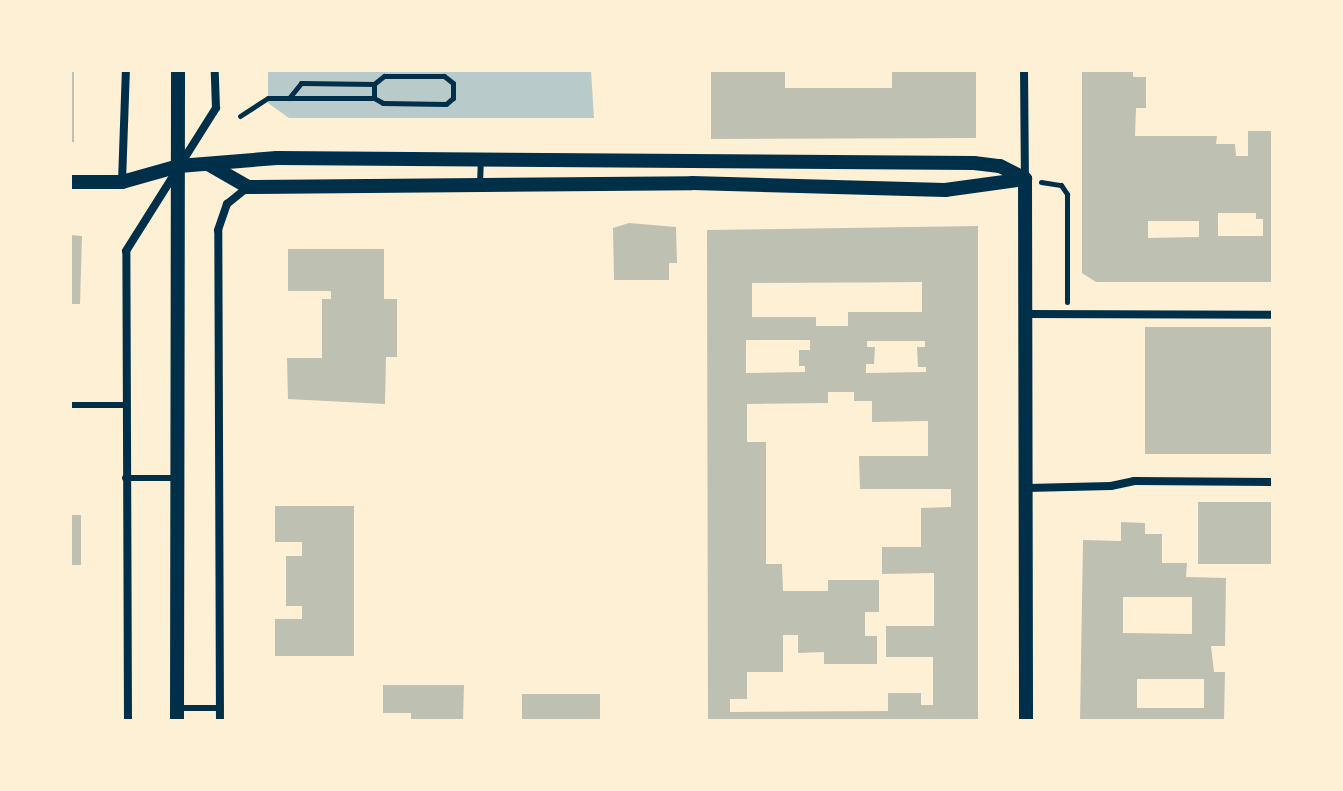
<!DOCTYPE html>
<style>
body{margin:0}
#map{position:relative;width:1343px;height:791px;overflow:hidden;background:#fdf0d5;font-family:"Fira Sans",sans-serif}
div>[style]{position:absolute}
[style*='--x']{left:calc(var(--x)*1px);top:calc(var(--y)*1px);width:calc(var(--w)*1px);rotate:calc(var(--a)*1deg)}
.green>*{inset:0;background:#b9caca}
.building>*{inset:0;background:#bec0b2;transform-origin:0 0}
.path>*{height:5px;margin:-2.5px;padding:0 2.5px;transform-origin:2.5px;border-radius:2.5px;background:#003049}
.service>*{height:6px;margin:-3px;padding:0 3px;transform-origin:3px;border-radius:3px;background:#003049}
.minor>*{height:8px;margin:-4px;padding:0 4px;transform-origin:4px;border-radius:4px;background:#003049}
.tertiary>*{height:14px;margin:-7px;padding:0 7px;transform-origin:7px;border-radius:7px;background:#003049}
span{translate:-50% -50%;white-space:nowrap;text-align:center;line-height:1.15;-webkit-text-stroke:6px #fdf0d5;paint-order:stroke}
.frame{position:absolute;inset:0;border:72px solid #fdf0d5;pointer-events:none}
</style>
<div id="map">
<div class="green">
<i style="clip-path:polygon(268px 70px,591px 70px,594px 118px,289px 118px,268px 103px)"></i>
</div>
<div class="building">
<i style="left:70px;top:70px;width:4px;height:72px"></i>
<i style="clip-path:polygon(711px 70px,785px 70px,785px 88px,892px 88px,892px 70px,976px 70px,976px 138px,711px 139px)"></i>
<i style="clip-path:polygon(evenodd,1082px 70px,1133px 70px,1133px 77px,1146px 77px,1146px 108px,1136px 108px,1135px 136px,1217px 136px,1216px 144px,1235px 144px,1236px 156px,1248px 156px,1248px 131px,1273px 131px,1273px 282px,1096px 282px,1082px 273px,1082px 70px,1218px 213px,1256px 213px,1256px 219px,1263px 219px,1263px 236px,1218px 236px,1218px 213px,1082px 70px,1148px 221px,1199px 221px,1199px 237px,1148px 238px,1148px 221px)"></i>
<i style="clip-path:polygon(629px 223px,676px 227px,677px 263px,669px 263px,669px 280px,614px 280px,613px 228px)"></i>
<i style="clip-path:polygon(evenodd,978px 226px,978px 721px,708px 721px,707px 230px,978px 226px,922px 282px,922px 312px,848px 312px,848px 326px,816px 326px,816px 317px,752px 317px,752px 283px,922px 282px,978px 226px,746px 340px,810px 340px,810px 350px,799px 350px,799px 366px,805px 366px,805px 372px,746px 373px,746px 340px,978px 226px,867px 341px,925px 341px,925px 347px,917px 347px,918px 367px,926px 367px,926px 372px,866px 373px,866px 364px,874px 364px,875px 347px,867px 347px,867px 341px,978px 226px,828px 392px,854px 392px,854px 401px,872px 401px,872px 422px,928px 421px,928px 456px,859px 456px,860px 489px,951px 489px,951px 507px,921px 508px,921px 547px,882px 547px,882px 574px,934px 573px,934px 626px,886px 626px,886px 657px,933px 657px,933px 705px,921px 705px,921px 693px,888px 693px,888px 711px,730px 712px,730px 699px,747px 699px,747px 672px,783px 672px,783px 635px,798px 635px,798px 653px,824px 652px,824px 664px,877px 664px,877px 636px,865px 636px,865px 612px,879px 612px,879px 580px,828px 580px,828px 591px,783px 591px,782px 564px,766px 564px,766px 442px,747px 442px,747px 404px,828px 403px,828px 392px)"></i>
<i style="clip-path:polygon(70px 235px,82px 236px,80px 304px,70px 304px)"></i>
<i style="clip-path:polygon(288px 249px,384px 249px,384px 299px,397px 299px,397px 357px,386px 357px,385px 404px,288px 399px,287px 358px,322px 358px,322px 299px,331px 299px,331px 291px,288px 291px)"></i>
<i style="left:1145px;top:327px;width:128px;height:127px"></i>
<i style="left:1273px;top:502px;width:62px;height:75px;rotate:90deg"></i>
<i style="clip-path:polygon(275px 506px,354px 506px,354px 656px,275px 656px,275px 619px,302px 619px,302px 606px,286px 606px,286px 556px,302px 556px,302px 542px,275px 542px)"></i>
<i style="left:70px;top:515px;width:11px;height:50px"></i>
<i style="clip-path:polygon(evenodd,1121px 522px,1145px 523px,1145px 534px,1162px 534px,1162px 563px,1187px 563px,1186px 577px,1226px 578px,1225px 646px,1211px 646px,1214px 672px,1225px 672px,1224px 719px,1080px 721px,1083px 540px,1121px 541px,1121px 522px,1123px 597px,1192px 597px,1192px 634px,1123px 633px,1123px 597px,1121px 522px,1137px 679px,1204px 679px,1204px 708px,1137px 708px,1137px 679px)"></i>
<i style="clip-path:polygon(383px 685px,464px 685px,463px 721px,411px 721px,411px 713px,383px 713px)"></i>
<i style="left:522px;top:694px;width:78px;height:27px"></i>
</div>
<div class="path">
<i style="--x:289;--y:98;--w:19;--a:-51"></i>
<i style="--x:301;--y:83;--w:73;--a:0.8"></i>
<i style="--x:374;--y:84;--w:13;--a:-39"></i>
<i style="--x:384;--y:76;--w:60;--a:0"></i>
<i style="--x:444;--y:76;--w:11;--a:38"></i>
<i style="--x:453;--y:83;--w:15;--a:90"></i>
<i style="--x:453;--y:98;--w:9;--a:139"></i>
<i style="--x:446;--y:104;--w:63;--a:-179.1"></i>
<i style="--x:383;--y:103;--w:10;--a:-151"></i>
<i style="--x:374;--y:98;--w:14;--a:-90"></i>
<i style="--x:240;--y:116;--w:33;--a:-33"></i>
<i style="--x:268;--y:98;--w:106;--a:0"></i>
<i style="--x:1041;--y:182;--w:20;--a:9"></i>
<i style="--x:1061;--y:185;--w:11;--a:56"></i>
<i style="--x:1067;--y:194;--w:108;--a:90"></i>
</div>
<div class="service">
<i style="--x:480;--y:185;--w:24;--a:-88"></i>
<i style="--x:70;--y:405;--w:54;--a:0"></i>
<i style="--x:125;--y:478;--w:53;--a:0"></i>
<i style="--x:180;--y:708;--w:40;--a:0"></i>
</div>
<div class="minor">
<i style="--x:1024;--y:70;--w:109;--a:89.5"></i>
<i style="--x:122;--y:182;--w:112;--a:-88"></i>
<i style="--x:1026;--y:314;--w:247;--a:0.2"></i>
<i style="--x:1027;--y:488;--w:84;--a:-1.4"></i>
<i style="--x:1111;--y:486;--w:24;--a:-12"></i>
<i style="--x:1134;--y:481;--w:139;--a:0.4"></i>
<i style="--x:128;--y:721;--w:470;--a:-90.2"></i>
<i style="--x:126;--y:251;--w:169;--a:-57.8"></i>
<i style="--x:216;--y:108;--w:38;--a:-92"></i>
<i style="--x:220;--y:721;--w:491;--a:-90.2"></i>
<i style="--x:218;--y:230;--w:28;--a:-71"></i>
<i style="--x:227;--y:204;--w:27;--a:-39"></i>
</div>
<div class="tertiary">
<i style="--x:208;--y:164;--w:46;--a:29.9"></i>
<i style="--x:248;--y:187;--w:444;--a:-0.5"></i>
<i style="--x:692;--y:183;--w:253;--a:1.6"></i>
<i style="--x:945;--y:190;--w:81;--a:-7.8"></i>
<i style="--x:1025;--y:179;--w:542;--a:89.89"></i>
<i style="--x:70;--y:182;--w:52;--a:0"></i>
<i style="--x:122;--y:182;--w:59;--a:-15.7"></i>
<i style="--x:179;--y:166;--w:98;--a:-4.7"></i>
<i style="--x:277;--y:158;--w:697;--a:0.41"></i>
<i style="--x:974;--y:163;--w:26;--a:7"></i>
<i style="--x:1000;--y:166;--w:28;--a:27"></i>
<i style="--x:177;--y:721;--w:651;--a:-89.91"></i>
</div>
<div class="frame"></div>
</div>
